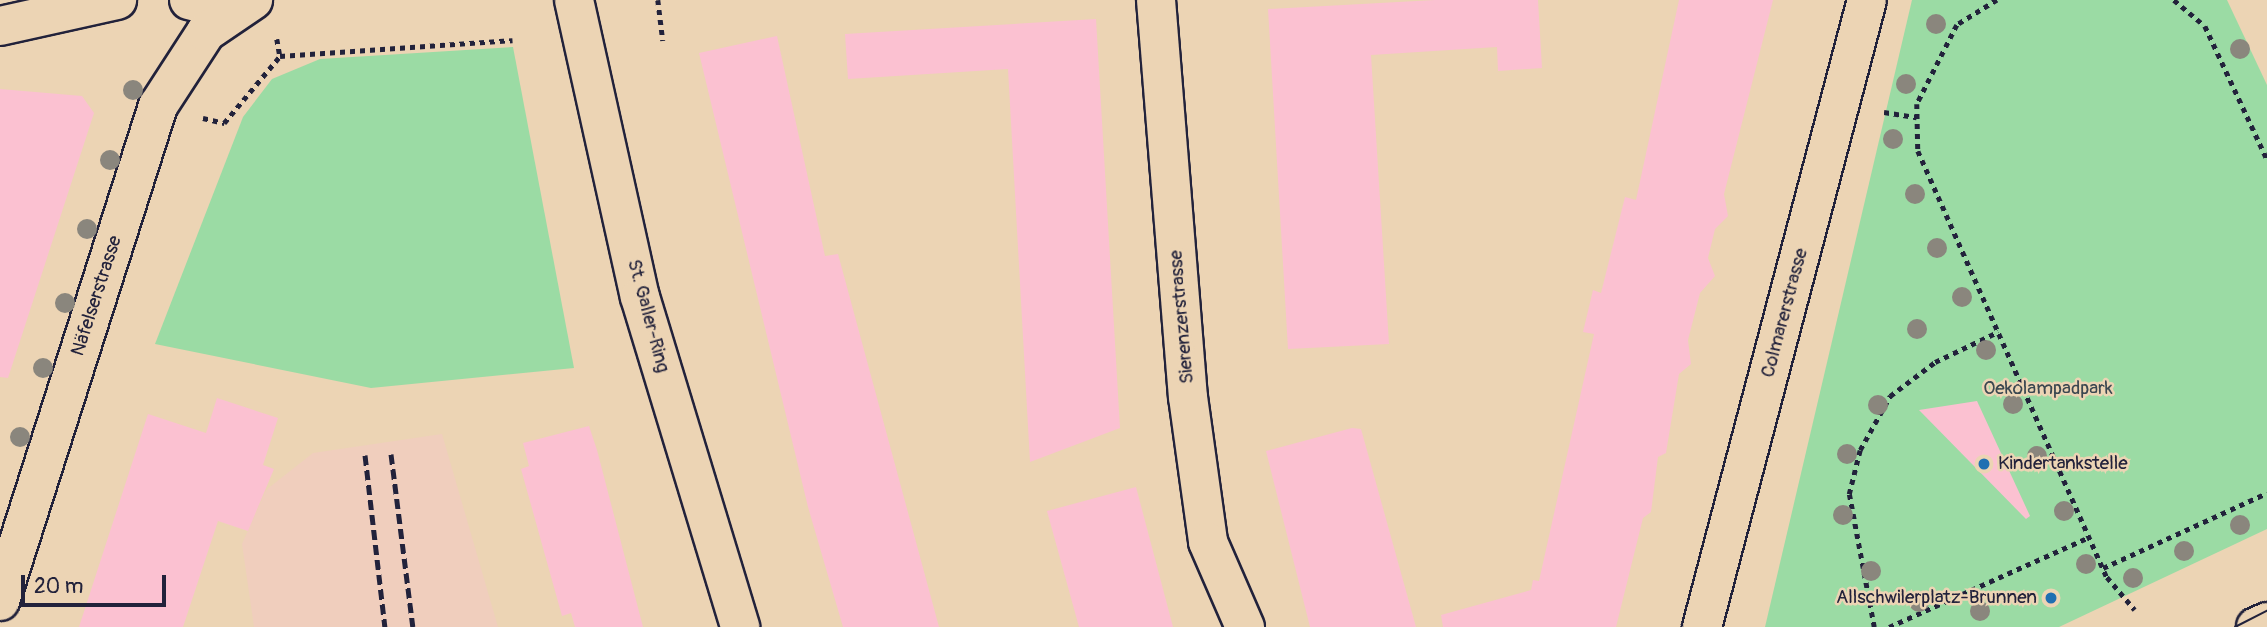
<!DOCTYPE html>
<meta charset="utf-8">
<style>
body{margin:0}
#map{position:relative;width:2267px;height:627px;overflow:hidden;background:#ecd4b4;font-family:Pangolin,sans-serif}
div>[style]{position:absolute}
[style*='--x']{left:calc(var(--x)*1px);top:calc(var(--y)*1px);width:calc(var(--w)*1px);rotate:calc(var(--a)*1deg)}
.built>*{inset:0;background:#f0cebd}
.green>*{inset:0;background:#9bdba4}
.building>*{inset:0;background:#fbc1d1}
.path>*{height:4.5px;margin-top:-2.25px;transform-origin:0;background:repeating-linear-gradient(90deg,#22223b 0 5px,transparent 0 10px)}
.roads{filter:drop-shadow(2px 0 #22223b) drop-shadow(-2px 0 #22223b) drop-shadow(0 2px #22223b) drop-shadow(0 -2px #22223b)}
.minor>*{height:38px;margin:-19px;padding:0 19px;transform-origin:19px;border-radius:19px;background:#ecd4b4}
.tertiary>*{height:38px;margin:-19px;padding:0 19px;transform-origin:19px;border-radius:19px;background:#ecd4b4}
.secondary>*{height:38px;margin:-19px;padding:0 19px;transform-origin:19px;border-radius:19px;background:#ecd4b4}
.tram>*{height:2px;margin:-1px;padding:0 1px;transform-origin:1px;border-radius:1px;background:#22223b}
.rail>*{height:5px;margin-top:-2.5px;transform-origin:0;background:repeating-linear-gradient(90deg,#22223b 0 10px,transparent 0 15px)}
.trees>*{width:20px;height:20px;margin:-10px;border-radius:50%;background:#8a867d}
.dots>*{width:19px;height:19px;translate:-50% -50%;box-sizing:border-box;border:4px solid #ecd4b4;border-radius:50%}
span{translate:-50% -50%;white-space:nowrap;text-align:center;line-height:1.15;-webkit-text-stroke:5px #ecd4b4;paint-order:stroke}
.street-label{font-size:19px;color:#22223b}
.park-label{font-size:19px;color:#3a4750}
.poi-label{font-size:19px;color:#22223b}
.left{translate:0 -50%;text-align:left}
.right{translate:-100% -50%;text-align:right}
.scale{position:absolute;left:21px;top:575px;width:145px;height:32px;box-sizing:border-box;border:4px solid #22223b;border-top:0;padding-left:9px;font-size:21px;line-height:24px;white-space:nowrap;color:#22223b;-webkit-text-stroke:5px #ecd4b4;paint-order:stroke}
</style>
<div id="map">
<div class="built">
<i style="clip-path:polygon(442px 434px,498px 627px,254px 627px,242px 544px,266px 490px,313px 453px)"></i>
</div>
<div class="green">
<i style="clip-path:polygon(1912px 0,2227px 0,2267px 85px,2267px 529px,2059px 627px,1765px 627px)"></i>
<i style="clip-path:polygon(513px 47px,574px 368px,371px 388px,155px 344px,243px 117px,272px 79px,320px 59px)"></i>
</div>
<div class="building">
<i style="clip-path:polygon(1435px 0,1538px 0,1542px 68px,1498px 71px,1497px 47px,1371px 55px,1389px 344px,1288px 349px,1268px 9px)"></i>
<i style="clip-path:polygon(1679px 0,1773px 0,1724px 194px,1728px 216px,1715px 229px,1708px 258px,1715px 276px,1700px 293px,1688px 340px,1691px 364px,1679px 374px,1666px 453px,1658px 457px,1651px 512px,1643px 518px,1616px 627px,1443px 627px,1441px 615px,1531px 590px,1533px 580px,1539px 581px,1594px 334px,1583px 332px,1593px 290px,1601px 293px,1625px 197px,1636px 200px)"></i>
<i style="clip-path:polygon(1096px 19px,1120px 428px,1030px 462px,1008px 69px,848px 79px,845px 34px)"></i>
<i style="clip-path:polygon(777px 36px,825px 256px,838px 254px,939px 627px,843px 627px,808px 507px,699px 53px)"></i>
<i style="clip-path:polygon(0 89px,82px 96px,94px 113px,8px 378px,0 377px)"></i>
<i style="clip-path:polygon(217px 398px,278px 418px,263px 465px,274px 469px,248px 531px,218px 521px,183px 627px,79px 627px,148px 414px,206px 433px)"></i>
<i style="clip-path:polygon(1977px 401px,2030px 516px,2026px 519px,1919px 410px)"></i>
<i style="clip-path:polygon(589px 426px,597px 450px,643px 627px,575px 627px,571px 613px,562px 616px,543px 548px,521px 469px,529px 466px,523px 443px)"></i>
<i style="clip-path:polygon(1352px 428px,1361px 429px,1416px 627px,1310px 627px,1266px 451px)"></i>
<i style="clip-path:polygon(1136px 487px,1173px 627px,1079px 627px,1047px 511px)"></i>
</div>
<div class="path">
<i style="--x:658;--y:0;--w:41;--a:83"></i>
<i style="--x:1997;--y:0;--w:47;--a:148"></i>
<i style="--x:1957;--y:25;--w:89;--a:116.9"></i>
<i style="--x:1917;--y:104;--w:47;--a:88.8"></i>
<i style="--x:1918;--y:151;--w:466;--a:66.1"></i>
<i style="--x:2107;--y:577;--w:43;--a:49.7"></i>
<i style="--x:2174;--y:0;--w:40;--a:40"></i>
<i style="--x:2205;--y:26;--w:147;--a:65"></i>
<i style="--x:277;--y:39;--w:17;--a:80"></i>
<i style="--x:1884;--y:112;--w:33;--a:9"></i>
<i style="--x:203;--y:118;--w:22;--a:13"></i>
<i style="--x:224;--y:123;--w:87;--a:-50.1"></i>
<i style="--x:280;--y:56;--w:233;--a:-3.9"></i>
<i style="--x:2103;--y:568;--w:180;--a:-24.6"></i>
<i style="--x:1874;--y:627;--w:135;--a:-100.6"></i>
<i style="--x:1849;--y:494;--w:45;--a:-76"></i>
<i style="--x:1860;--y:450;--w:62;--a:-60.9"></i>
<i style="--x:1890;--y:396;--w:56;--a:-37.1"></i>
<i style="--x:1935;--y:362;--w:70;--a:-25.5"></i>
<i style="--x:1889;--y:627;--w:219;--a:-24.2"></i>
</div>
<div class="roads">
<div class="minor">
<i style="--x:189;--y:0;--w:43;--a:14.7"></i>
<i style="--x:574;--y:0;--w:304;--a:77.5"></i>
<i style="--x:640;--y:297;--w:345;--a:73.1"></i>
<i style="--x:1156;--y:0;--w:398;--a:85.4"></i>
<i style="--x:1188;--y:397;--w:146;--a:82.1"></i>
<i style="--x:1208;--y:542;--w:93;--a:66.5"></i>
<i style="--x:0;--y:26;--w:120;--a:-12.5"></i>
<i style="--x:1702;--y:627;--w:648;--a:-75.26"></i>
</div>
<div class="tertiary">
<i style="--x:0;--y:601;--w:520;--a:-72.3"></i>
<i style="--x:158;--y:106;--w:88;--a:-57"></i>
<i style="--x:206;--y:32;--w:57;--a:-34.2"></i>
</div>
<div class="secondary">
<i style="--x:2256;--y:627;--w:12;--a:-24"></i>
</div>
</div>
<div class="tram">
<i style="--x:2235;--y:627;--w:36;--a:-27"></i>
</div>
<div class="rail">
<i style="--x:391;--y:454;--w:174;--a:82.8"></i>
<i style="--x:365;--y:455;--w:173;--a:83.4"></i>
</div>
<div class="trees">
<i style="left:1936px;top:24px"></i>
<i style="left:2240px;top:49px"></i>
<i style="left:1906px;top:84px"></i>
<i style="left:133px;top:90px"></i>
<i style="left:1893px;top:139px"></i>
<i style="left:110px;top:160px"></i>
<i style="left:1915px;top:194px"></i>
<i style="left:87px;top:229px"></i>
<i style="left:1937px;top:248px"></i>
<i style="left:1962px;top:297px"></i>
<i style="left:65px;top:303px"></i>
<i style="left:1917px;top:329px"></i>
<i style="left:1986px;top:350px"></i>
<i style="left:43px;top:368px"></i>
<i style="left:2013px;top:404px"></i>
<i style="left:1878px;top:405px"></i>
<i style="left:20px;top:437px"></i>
<i style="left:1847px;top:454px"></i>
<i style="left:2037px;top:456px"></i>
<i style="left:2064px;top:511px"></i>
<i style="left:1843px;top:515px"></i>
<i style="left:2240px;top:525px"></i>
<i style="left:2184px;top:551px"></i>
<i style="left:2086px;top:564px"></i>
<i style="left:1871px;top:571px"></i>
<i style="left:2133px;top:578px"></i>
<i style="left:1919px;top:602px"></i>
<i style="left:1980px;top:611px"></i>
</div>
<div class="dots">
<i style="left:1984px;top:464px;background:#1f6fb2"></i>
<i style="left:2051px;top:598px;background:#1f6fb2"></i>
</div>
<div class="street-label">
<span style="left:97px;top:296px;rotate:-72deg">Näfelserstrasse</span>
<span style="left:1785px;top:313px;rotate:-75deg">Colmarerstrasse</span>
<span style="left:648px;top:316px;rotate:75deg">St. Galler-Ring</span>
<span style="left:1182px;top:317px;rotate:-95deg">Sierenzerstrasse</span>
</div>
<div class="park-label">
<span style="left:2048px;top:389px">Oekolampadpark</span>
</div>
<div class="poi-label">
<span class="left" style="left:1998px;top:464px">Kindertankstelle</span>
<span class="right" style="left:2037px;top:598px">Allschwilerplatz-Brunnen</span>
</div>
<div class="scale">20 m</div>
</div>
